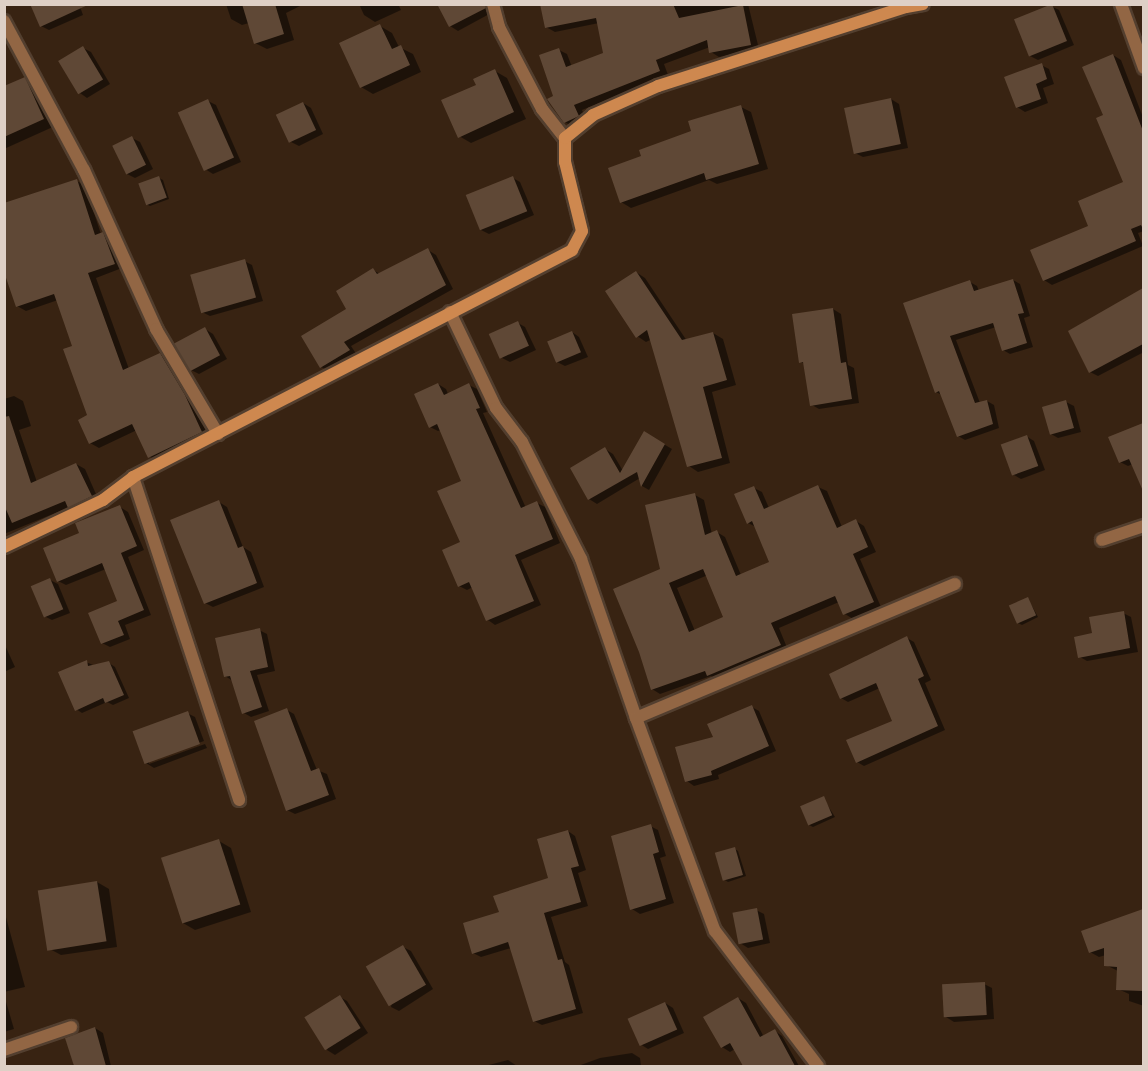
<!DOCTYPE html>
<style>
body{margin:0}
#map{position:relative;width:1148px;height:1071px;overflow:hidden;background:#382312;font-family:Helvetica,sans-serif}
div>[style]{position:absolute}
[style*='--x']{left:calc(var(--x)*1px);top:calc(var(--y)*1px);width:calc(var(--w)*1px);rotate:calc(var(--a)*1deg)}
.shadow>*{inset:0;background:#0007}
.building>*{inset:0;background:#5f4836;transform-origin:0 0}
.roads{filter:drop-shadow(2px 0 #533f2f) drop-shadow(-2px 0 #533f2f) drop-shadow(0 2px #533f2f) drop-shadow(0 -2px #533f2f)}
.street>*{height:12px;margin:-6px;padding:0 6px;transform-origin:6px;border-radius:6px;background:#926644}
.secondary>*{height:12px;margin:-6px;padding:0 6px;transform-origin:6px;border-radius:6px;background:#ce884f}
span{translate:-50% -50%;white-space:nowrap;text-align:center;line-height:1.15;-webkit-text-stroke:4.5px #180f08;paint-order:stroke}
.frame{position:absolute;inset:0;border:6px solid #ded0c6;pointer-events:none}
</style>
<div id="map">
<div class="shadow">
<i style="clip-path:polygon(79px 4px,83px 15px,49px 30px,41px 26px)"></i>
<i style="clip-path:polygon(226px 4px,304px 4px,286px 13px,294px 40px,267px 49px,255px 43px,249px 23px,242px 25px,231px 19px)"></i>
<i style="clip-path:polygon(359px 4px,398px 4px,401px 10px,375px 22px,364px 15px)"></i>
<i style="clip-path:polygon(439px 4px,492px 4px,493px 12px,458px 31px,450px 26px)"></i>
<i style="clip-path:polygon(649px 4px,748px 4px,759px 49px,719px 57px,711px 52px,710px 47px,664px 64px,668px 75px,582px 110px,587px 121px,573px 127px,565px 122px,555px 96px,559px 50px,567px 54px,572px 67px,605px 54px,599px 23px,555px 32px,546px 27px)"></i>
<i style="clip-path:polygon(1051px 6px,1059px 10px,1074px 45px,1038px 60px,1030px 56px)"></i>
<i style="clip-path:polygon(380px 26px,392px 33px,399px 47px,413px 54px,421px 72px,373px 94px,361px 87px)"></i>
<i style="clip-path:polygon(83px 48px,91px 52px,110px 84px,87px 98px,80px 93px)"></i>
<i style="clip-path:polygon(1113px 55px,1121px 60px,1144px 120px,1144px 231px,1138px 233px,1143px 246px,1052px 285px,1044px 280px,1125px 183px,1105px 116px)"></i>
<i style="clip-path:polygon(1041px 65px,1049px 69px,1054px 84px,1043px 88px,1048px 103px,1025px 112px,1017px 107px)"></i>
<i style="clip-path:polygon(495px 71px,507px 78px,526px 119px,471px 143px,459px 136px,478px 86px)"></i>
<i style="clip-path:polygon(25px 79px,37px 85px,55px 126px,4px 149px,4px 87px)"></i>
<i style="clip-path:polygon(891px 99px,899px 104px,908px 148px,863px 157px,855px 153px)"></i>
<i style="clip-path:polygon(208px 101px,216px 105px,241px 162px,213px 174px,205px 169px)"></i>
<i style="clip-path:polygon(303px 103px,311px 108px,323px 134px,299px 146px,291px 142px)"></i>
<i style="clip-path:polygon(741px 107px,751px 112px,768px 169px,717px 184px,709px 180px,631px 208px,621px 202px,643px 157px)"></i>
<i style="clip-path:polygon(132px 138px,140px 142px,153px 169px,135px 178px,127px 174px)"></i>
<i style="clip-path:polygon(159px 178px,163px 180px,169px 199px,150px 206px,146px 204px)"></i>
<i style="clip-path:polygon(513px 178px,520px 182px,534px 215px,489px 234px,481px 230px)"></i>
<i style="clip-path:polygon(77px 181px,85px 186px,101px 234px,111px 238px,122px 268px,96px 278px,129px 369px,160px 354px,169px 359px,194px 401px,210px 437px,157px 461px,149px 456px,137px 430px,99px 448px,90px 443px,89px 416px,74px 347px,58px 300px,26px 311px,17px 306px)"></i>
<i style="clip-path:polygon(428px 250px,436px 255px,453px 289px,351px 346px,357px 355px,329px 371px,321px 367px,348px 309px,373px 270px,380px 274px)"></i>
<i style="clip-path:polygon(244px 261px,252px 265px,263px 301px,210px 316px,202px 312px)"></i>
<i style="clip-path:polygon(636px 272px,645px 278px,687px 341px,713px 333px,723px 339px,736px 385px,712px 392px,730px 463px,698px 472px,689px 466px,652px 339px,646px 342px,637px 336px)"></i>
<i style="clip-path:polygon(1013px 280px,1020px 284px,1030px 316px,1024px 318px,1033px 347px,1010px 354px,1003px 350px,996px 327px,956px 340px,980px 403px,987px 401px,994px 405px,999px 428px,965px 440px,958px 436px,942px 395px,936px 392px,904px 304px,970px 282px,977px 286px,979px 291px)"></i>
<i style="clip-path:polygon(1144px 291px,1144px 352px,1098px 376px,1090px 372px,1070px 331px)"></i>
<i style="clip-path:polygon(833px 309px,841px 314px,848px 365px,854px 368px,859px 403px,819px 409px,812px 405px,805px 364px,801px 362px)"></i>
<i style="clip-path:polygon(518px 323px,525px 327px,536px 350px,510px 362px,502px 358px)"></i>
<i style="clip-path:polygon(205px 329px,213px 334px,227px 359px,199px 374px,191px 370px)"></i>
<i style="clip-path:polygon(572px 332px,579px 337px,588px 357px,565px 366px,557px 362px)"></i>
<i style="clip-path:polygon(438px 384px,446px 389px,448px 394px,469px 385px,477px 389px,487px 412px,483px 413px,526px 508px,537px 503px,545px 507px,560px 543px,521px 560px,541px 605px,495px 625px,488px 620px,473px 587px,467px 590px,459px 586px,463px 481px,441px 430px,438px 431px,430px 427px)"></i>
<i style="clip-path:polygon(14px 396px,23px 401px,31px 426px,19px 430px,37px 482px,76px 464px,85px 469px,99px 501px,77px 512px,70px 507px,4px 534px,4px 399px)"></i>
<i style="clip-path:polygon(1066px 402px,1074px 406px,1081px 432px,1058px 438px,1051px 434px)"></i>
<i style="clip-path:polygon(1144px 425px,1144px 489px,1133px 464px,1128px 466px,1120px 462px,1110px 438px)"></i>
<i style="clip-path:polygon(645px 433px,672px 449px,649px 490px,642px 486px,640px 478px,597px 504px,589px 499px,572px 469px,605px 449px,613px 454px,623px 471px)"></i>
<i style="clip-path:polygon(1026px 436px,1034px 441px,1045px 470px,1021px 479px,1014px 475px)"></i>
<i style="clip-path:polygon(evenodd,818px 487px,827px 491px,842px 527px,856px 521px,864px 526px,876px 552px,860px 559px,881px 607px,853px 619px,845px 614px,839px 602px,779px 628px,788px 650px,717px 680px,711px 676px,660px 694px,652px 689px,662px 570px,695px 495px,704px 500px,712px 534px,717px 532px,725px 537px,741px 575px,771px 563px,756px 527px,748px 523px,754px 488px,762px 492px,769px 508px,818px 487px,708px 575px,725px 618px,695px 631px,677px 588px,708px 575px)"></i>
<i style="clip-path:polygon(219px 502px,227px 507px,243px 547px,251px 552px,264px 587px,213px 607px,205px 603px)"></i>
<i style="clip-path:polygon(120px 507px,128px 512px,144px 550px,128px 557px,151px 615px,125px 625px,130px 639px,110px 647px,102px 643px,119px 601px,106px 569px,66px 585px,58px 581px,81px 534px)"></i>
<i style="clip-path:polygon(50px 580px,58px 584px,70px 613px,52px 620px,44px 616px)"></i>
<i style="clip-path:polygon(1028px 599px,1038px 617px,1022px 625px,1018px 623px)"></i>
<i style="clip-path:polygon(1123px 613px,1131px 617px,1138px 652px,1087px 661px,1080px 657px,1093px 635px)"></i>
<i style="clip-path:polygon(259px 630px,267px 634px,275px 671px,257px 675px,269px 711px,251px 717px,244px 713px,233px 681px,225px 676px)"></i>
<i style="clip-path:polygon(907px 638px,914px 642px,931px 680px,925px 683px,945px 730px,864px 766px,857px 762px,894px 721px,880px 688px,848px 702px,841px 698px,867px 659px,866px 656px)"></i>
<i style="clip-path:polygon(4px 643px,15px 667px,4px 672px)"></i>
<i style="clip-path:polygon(86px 662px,93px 665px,109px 663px,115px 667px,129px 698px,113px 705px,107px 702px,82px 713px,76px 709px)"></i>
<i style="clip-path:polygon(752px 707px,759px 711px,776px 751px,718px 775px,719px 779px,694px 786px,687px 781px,715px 738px)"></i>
<i style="clip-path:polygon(287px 710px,294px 714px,317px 770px,327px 774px,336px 799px,295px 814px,287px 810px)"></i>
<i style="clip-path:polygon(187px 713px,195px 717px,204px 741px,149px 761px,149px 764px,205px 744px,207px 748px,154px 768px,146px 763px)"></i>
<i style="clip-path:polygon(823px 798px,835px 817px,813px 827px,809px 825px)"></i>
<i style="clip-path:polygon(650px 826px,658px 830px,666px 856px,660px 858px,674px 903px,640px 914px,632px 909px)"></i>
<i style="clip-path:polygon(568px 831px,575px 836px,586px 870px,578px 873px,588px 906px,551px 917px,565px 962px,569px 965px,583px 1013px,542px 1025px,534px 1021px,511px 948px,481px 957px,473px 953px,500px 913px,550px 879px)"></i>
<i style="clip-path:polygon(219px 841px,231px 848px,251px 912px,195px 930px,183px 923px)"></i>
<i style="clip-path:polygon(735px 849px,738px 851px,746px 876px,728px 882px,725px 880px)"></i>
<i style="clip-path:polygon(97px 882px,109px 889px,117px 947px,61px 955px,48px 948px)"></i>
<i style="clip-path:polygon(4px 910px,25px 987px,4px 992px)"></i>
<i style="clip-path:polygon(756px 910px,764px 914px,770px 943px,748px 948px,740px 943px)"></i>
<i style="clip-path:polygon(1144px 910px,1144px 1006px,1129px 1001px,1129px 994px,1118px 989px,1118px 971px,1106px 965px,1106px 955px,1099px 957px,1090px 952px,1083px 932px)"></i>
<i style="clip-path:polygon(403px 947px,411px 951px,433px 989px,399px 1011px,391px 1007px)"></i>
<i style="clip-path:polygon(984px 984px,992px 988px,994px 1019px,954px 1022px,946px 1017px)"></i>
<i style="clip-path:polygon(4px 995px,14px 1029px,4px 1032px)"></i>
<i style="clip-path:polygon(340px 997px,347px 1001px,368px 1033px,335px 1055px,327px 1050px)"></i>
<i style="clip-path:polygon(738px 998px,746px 1003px,764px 1037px,775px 1031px,782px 1036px,799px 1066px,745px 1066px,735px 1049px,730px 1052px,722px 1047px)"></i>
<i style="clip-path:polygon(665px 1003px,673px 1008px,684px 1033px,648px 1049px,640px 1044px)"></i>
<i style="clip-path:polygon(95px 1028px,103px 1033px,111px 1066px,69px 1066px,75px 1064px)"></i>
<i style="clip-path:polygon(632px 1053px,640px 1058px,641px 1066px,578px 1066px,600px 1058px)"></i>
<i style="clip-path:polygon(508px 1060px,517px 1066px,485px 1066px)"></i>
</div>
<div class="building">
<i style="clip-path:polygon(30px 4px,90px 4px,40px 27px)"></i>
<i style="clip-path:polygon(242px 4px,275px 4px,284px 34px,254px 44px)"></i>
<i style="clip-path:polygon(437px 4px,485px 4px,486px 8px,449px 27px)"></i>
<i style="clip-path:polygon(540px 4px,673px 4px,679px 18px,743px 5px,751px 45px,709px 53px,707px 40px,656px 60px,660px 71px,574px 105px,579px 116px,564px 123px,547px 99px,553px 96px,539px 55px,559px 48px,566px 67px,603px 53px,596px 18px,545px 28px)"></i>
<i style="left:1052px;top:4px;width:40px;height:41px;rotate:68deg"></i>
<i style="clip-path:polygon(380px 24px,392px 49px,401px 45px,410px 65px,360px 88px,339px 43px)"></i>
<i style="left:83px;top:46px;width:39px;height:29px;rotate:59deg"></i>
<i style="clip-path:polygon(1113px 54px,1143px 131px,1143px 229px,1141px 225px,1131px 229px,1136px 241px,1043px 281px,1030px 250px,1088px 226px,1078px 201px,1123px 182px,1096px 118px,1103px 115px,1082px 67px)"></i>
<i style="clip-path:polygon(1042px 63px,1047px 79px,1036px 84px,1041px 99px,1016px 108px,1004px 77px)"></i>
<i style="clip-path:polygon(495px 69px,514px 112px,458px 138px,441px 100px,476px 85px,473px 79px)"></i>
<i style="clip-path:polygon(25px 77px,44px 119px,4px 137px,4px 86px)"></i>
<i style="left:891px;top:98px;width:47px;height:48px;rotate:78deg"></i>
<i style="left:208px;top:99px;width:64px;height:33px;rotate:66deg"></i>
<i style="left:303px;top:102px;width:31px;height:30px;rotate:65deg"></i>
<i style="clip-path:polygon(741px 105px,759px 164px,706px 180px,704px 173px,620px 203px,608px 168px,641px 156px,639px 150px,691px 131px,688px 121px)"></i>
<i style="left:132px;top:136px;width:32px;height:22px;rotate:64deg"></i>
<i style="left:159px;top:176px;width:23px;height:22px;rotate:70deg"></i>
<i style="left:513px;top:176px;width:38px;height:51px;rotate:68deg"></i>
<i style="clip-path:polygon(77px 179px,95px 235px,103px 232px,115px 264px,88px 273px,123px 370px,160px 353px,185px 395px,202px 432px,148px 458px,132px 424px,89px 444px,78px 420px,87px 415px,63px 349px,72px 346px,54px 294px,16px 307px,4px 272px,4px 203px)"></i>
<i style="clip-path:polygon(428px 248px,446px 285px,344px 342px,350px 350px,320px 368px,301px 336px,346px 309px,336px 291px,373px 268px,377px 274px)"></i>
<i style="left:245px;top:259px;width:40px;height:57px;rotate:74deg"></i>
<i style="clip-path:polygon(636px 271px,682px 340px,713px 332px,727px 380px,703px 387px,722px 458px,687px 467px,647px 330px,636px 338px,605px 291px)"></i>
<i style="clip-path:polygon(1013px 279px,1024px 313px,1018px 314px,1027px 343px,1002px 351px,993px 323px,950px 336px,975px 403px,987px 400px,993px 424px,957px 437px,939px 391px,935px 393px,903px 303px,970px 280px,974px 291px)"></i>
<i style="clip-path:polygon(1143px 288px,1143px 344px,1089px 373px,1068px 331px)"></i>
<i style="clip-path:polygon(833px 308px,841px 363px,846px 362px,852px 399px,810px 406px,803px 362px,799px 363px,792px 314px)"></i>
<i style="left:518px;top:321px;width:27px;height:32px;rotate:66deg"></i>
<i style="left:205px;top:327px;width:32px;height:35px;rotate:62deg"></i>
<i style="left:572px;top:331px;width:23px;height:27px;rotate:67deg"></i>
<i style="clip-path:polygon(438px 383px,444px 395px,469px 383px,480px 408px,476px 409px,521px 508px,537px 501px,553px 539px,515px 555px,534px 601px,486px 621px,469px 582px,458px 587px,442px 550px,460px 542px,437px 491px,461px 481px,437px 424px,429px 428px,414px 394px)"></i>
<i style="left:1066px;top:400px;width:29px;height:25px;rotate:74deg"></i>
<i style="clip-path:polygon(9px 416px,31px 483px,76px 463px,92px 496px,68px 508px,65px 501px,12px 523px,4px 505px,4px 417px)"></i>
<i style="clip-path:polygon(1143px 423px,1143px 491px,1129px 459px,1119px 463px,1108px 437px)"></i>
<i style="clip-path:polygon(644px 431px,665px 444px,641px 487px,637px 472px,588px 500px,570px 468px,605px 447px,620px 473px)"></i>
<i style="left:1027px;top:435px;width:33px;height:28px;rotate:70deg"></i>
<i style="clip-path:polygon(evenodd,818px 485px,837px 528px,856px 519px,868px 547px,853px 554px,874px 602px,843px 615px,835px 596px,771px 623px,781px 645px,707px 676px,705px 671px,651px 690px,639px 652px,613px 589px,660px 569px,645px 505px,695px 493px,705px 535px,717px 530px,736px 576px,769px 562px,752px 521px,747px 524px,734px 494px,754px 486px,764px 509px,818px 485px,703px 569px,723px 617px,689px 632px,669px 583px,703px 569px)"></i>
<i style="clip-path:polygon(219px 500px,238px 548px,243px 546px,257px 583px,204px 604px,170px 520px)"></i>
<i style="clip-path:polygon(120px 505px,137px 546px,121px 553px,144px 610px,118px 621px,124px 635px,101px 644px,88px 613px,117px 601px,102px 563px,57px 582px,43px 548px,79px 533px,75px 523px)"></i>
<i style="left:50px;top:578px;width:34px;height:21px;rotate:67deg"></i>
<i style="left:1028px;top:597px;width:20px;height:21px;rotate:66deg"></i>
<i style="clip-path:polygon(1124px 611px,1130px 648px,1078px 658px,1074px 637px,1092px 633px,1089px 617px)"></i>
<i style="clip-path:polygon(260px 628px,268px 667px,250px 671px,262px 707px,242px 714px,230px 676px,224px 677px,215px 638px)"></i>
<i style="clip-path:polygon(907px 636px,924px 676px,918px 679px,938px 726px,856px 763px,846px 740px,892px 721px,876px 683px,840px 699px,829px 674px)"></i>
<i style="clip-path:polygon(87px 660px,88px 666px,109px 661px,124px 695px,105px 703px,103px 698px,75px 711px,58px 672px)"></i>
<i style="clip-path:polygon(752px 705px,769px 746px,711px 771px,712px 775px,685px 782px,675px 747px,713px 737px,707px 724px)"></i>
<i style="clip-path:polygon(287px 708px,311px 771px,319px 768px,329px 795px,286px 811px,254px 721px)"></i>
<i style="left:188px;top:711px;width:35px;height:59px;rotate:70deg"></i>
<i style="left:824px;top:796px;width:21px;height:26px;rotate:67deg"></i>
<i style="clip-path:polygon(651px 824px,659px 852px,653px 854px,666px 899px,630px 910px,611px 836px)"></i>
<i style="clip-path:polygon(568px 830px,579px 866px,571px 868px,581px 902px,544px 913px,558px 960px,562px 959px,576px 1009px,533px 1022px,508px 942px,472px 954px,463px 923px,499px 912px,493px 896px,548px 878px,537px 839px)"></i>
<i style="left:219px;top:839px;width:69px;height:61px;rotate:72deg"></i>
<i style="left:735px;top:847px;width:29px;height:21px;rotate:74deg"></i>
<i style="left:97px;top:881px;width:61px;height:60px;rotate:81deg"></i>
<i style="left:757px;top:908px;width:32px;height:25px;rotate:79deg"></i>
<i style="clip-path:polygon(1143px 909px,1143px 991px,1116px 990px,1117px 967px,1104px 966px,1104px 948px,1089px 953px,1081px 931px)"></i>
<i style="left:403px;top:945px;width:46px;height:43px;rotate:60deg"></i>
<i style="left:985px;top:982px;width:33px;height:43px;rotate:87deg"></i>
<i style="left:340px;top:995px;width:39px;height:42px;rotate:58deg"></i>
<i style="clip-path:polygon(738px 997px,760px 1037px,775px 1029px,795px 1066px,743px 1066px,730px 1043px,721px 1048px,703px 1017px)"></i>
<i style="left:665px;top:1002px;width:30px;height:41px;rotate:66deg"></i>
<i style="clip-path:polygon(95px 1027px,106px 1066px,74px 1066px,65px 1038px)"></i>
</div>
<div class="roads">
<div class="street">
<i style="--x:493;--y:4;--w:24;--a:75"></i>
<i style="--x:499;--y:27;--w:93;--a:62.3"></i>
<i style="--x:542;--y:109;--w:37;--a:52"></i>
<i style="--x:1121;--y:4;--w:68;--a:70.2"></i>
<i style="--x:4;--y:21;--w:169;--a:61.8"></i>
<i style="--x:84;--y:170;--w:175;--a:65.6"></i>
<i style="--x:156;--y:329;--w:122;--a:59.4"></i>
<i style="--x:450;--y:312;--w:106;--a:64.4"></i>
<i style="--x:496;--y:408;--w:43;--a:52.6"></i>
<i style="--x:522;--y:442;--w:131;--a:63.2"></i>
<i style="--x:581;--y:559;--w:168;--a:70.9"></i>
<i style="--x:636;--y:718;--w:227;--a:69.7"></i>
<i style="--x:715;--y:931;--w:170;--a:52.7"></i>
<i style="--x:133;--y:477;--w:340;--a:71.8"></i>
<i style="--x:1102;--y:540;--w:44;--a:-18.4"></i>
<i style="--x:636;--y:718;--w:346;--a:-22.8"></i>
<i style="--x:4;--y:1050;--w:71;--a:-18.9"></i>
</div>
<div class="secondary">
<i style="--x:4;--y:547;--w:110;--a:-25.4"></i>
<i style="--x:103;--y:500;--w:38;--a:-37"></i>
<i style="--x:133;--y:477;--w:494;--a:-27.3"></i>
<i style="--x:572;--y:250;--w:21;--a:-62"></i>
<i style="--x:582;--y:231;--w:71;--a:-103.8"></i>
<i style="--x:565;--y:162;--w:24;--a:-90"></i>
<i style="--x:565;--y:138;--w:36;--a:-39"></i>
<i style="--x:593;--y:115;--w:71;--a:-24"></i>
<i style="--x:658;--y:86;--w:260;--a:-17.7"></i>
<i style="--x:906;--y:7;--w:17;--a:-10"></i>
</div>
</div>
<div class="frame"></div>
</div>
